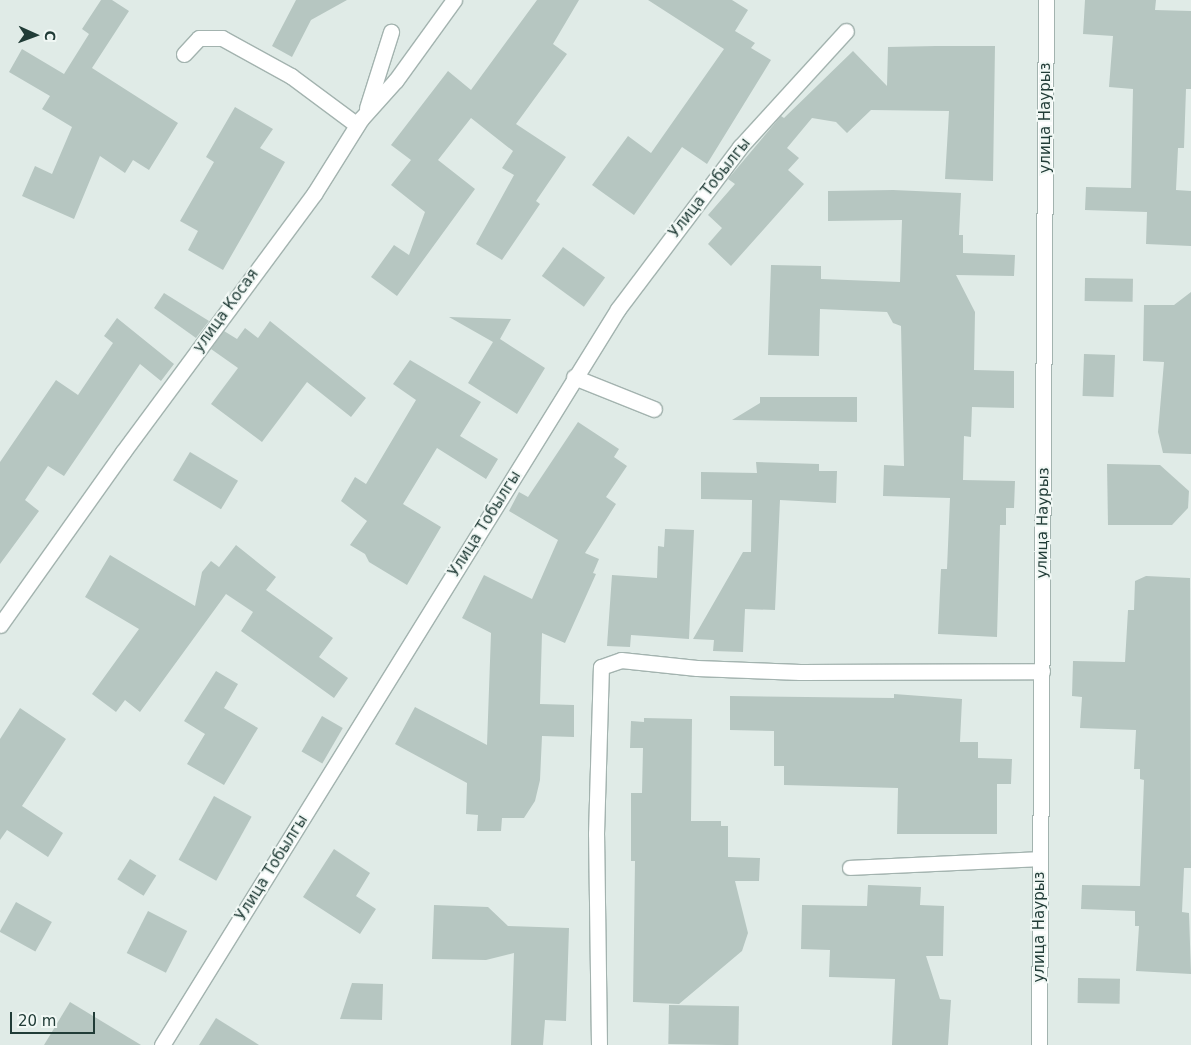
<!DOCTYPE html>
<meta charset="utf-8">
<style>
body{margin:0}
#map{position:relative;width:1191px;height:1045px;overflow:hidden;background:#e0ebe7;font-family:"DejaVu Sans",sans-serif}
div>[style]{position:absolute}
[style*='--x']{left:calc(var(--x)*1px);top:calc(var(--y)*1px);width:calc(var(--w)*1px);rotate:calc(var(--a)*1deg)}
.building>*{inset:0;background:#b6c6c1;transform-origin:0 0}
.roads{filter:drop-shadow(1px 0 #a3b3af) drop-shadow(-1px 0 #a3b3af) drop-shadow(0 1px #a3b3af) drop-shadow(0 -1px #a3b3af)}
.lane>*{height:14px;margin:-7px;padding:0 7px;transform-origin:7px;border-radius:7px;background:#fff}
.street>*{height:15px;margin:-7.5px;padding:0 7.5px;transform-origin:7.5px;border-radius:7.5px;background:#fff}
.secondary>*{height:15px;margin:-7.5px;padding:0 7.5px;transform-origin:7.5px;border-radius:7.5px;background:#fff}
span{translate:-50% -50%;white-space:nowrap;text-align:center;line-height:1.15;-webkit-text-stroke:4px #f1f8f5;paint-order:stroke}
.street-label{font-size:15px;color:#213c37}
.north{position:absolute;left:10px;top:10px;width:50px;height:50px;-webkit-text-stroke:4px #f1f8f5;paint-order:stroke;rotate:92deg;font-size:14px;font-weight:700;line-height:20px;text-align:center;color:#213c37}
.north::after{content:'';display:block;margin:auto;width:18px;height:22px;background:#213c37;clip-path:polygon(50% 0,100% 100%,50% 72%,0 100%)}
.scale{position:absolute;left:10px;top:1012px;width:85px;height:22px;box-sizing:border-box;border:2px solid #213c37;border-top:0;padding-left:6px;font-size:15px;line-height:18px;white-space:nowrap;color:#213c37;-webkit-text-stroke:4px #f1f8f5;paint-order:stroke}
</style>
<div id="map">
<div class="building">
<i style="clip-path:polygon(101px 0,112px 0,129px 11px,92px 68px,178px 123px,149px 170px,133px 160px,125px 173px,100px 156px,74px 219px,22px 196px,35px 166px,52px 174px,72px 127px,42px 109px,50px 96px,9px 72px,22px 49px,64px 74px,89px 34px,82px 29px)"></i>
<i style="clip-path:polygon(296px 0,347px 0,311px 20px,292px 57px,272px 46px)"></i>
<i style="clip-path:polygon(537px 0,579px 0,553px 44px,567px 54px,516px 124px,566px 157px,536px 201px,540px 204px,502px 260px,476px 244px,514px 175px,502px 168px,513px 151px,471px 118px,438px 160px,475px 189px,397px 296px,371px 277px,394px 245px,409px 255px,425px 212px,391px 185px,411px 160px,391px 145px,448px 71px,471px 90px)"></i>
<i style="clip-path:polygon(648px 0,732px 0,748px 10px,735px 31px,755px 43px,751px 48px,771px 60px,707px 164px,682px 147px,634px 215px,592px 185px,628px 136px,651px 153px,724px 49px)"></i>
<i style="clip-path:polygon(1085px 0,1156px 0,1155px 10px,1191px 11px,1191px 89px,1186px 89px,1184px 148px,1178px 148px,1176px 190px,1191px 191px,1191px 246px,1146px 244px,1147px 212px,1085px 210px,1086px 187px,1131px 188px,1133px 89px,1109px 87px,1113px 36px,1083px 34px)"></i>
<i style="clip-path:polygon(936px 46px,995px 46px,993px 181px,945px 179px,949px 111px,871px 110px,847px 133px,836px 122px,812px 118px,787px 148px,799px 158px,788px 170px,804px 184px,731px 266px,708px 244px,722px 228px,708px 215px,735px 184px,728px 179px,781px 116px,784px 118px,853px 51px,887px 86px,888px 47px)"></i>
<i style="clip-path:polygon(235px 107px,273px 129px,260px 148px,285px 162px,223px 270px,188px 250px,198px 231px,180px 221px,214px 162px,206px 157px)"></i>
<i style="clip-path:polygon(893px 190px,961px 193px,959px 235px,963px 235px,963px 253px,1015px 255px,1014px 276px,956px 275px,975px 312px,974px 370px,1014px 371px,1014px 408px,972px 407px,971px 437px,964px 436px,963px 480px,1015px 481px,1014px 508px,1006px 508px,1006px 525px,1000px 525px,997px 637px,938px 634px,941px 569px,947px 569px,950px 498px,883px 496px,884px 465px,904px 466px,901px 326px,893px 323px,887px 312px,820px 309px,819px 356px,768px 355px,771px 265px,821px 266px,821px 279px,900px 282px,902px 220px,828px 221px,828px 191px)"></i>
<i style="left:563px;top:247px;width:52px;height:36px;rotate:36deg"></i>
<i style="left:1085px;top:278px;width:48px;height:23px;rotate:1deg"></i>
<i style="clip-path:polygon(1191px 292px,1191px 454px,1163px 453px,1158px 432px,1164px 362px,1143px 361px,1144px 305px,1174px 305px)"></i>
<i style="clip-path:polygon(164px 293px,209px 321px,196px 338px,154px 308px)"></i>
<i style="clip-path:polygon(449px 317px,511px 319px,500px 339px,545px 368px,517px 414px,468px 383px,493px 342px)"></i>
<i style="clip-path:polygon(117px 318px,174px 364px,161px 381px,140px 364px,64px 476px,48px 466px,25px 500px,39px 511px,0 564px,0 462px,56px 380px,78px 395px,113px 343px,104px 336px)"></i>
<i style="clip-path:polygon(270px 321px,366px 398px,351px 417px,307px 382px,262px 442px,211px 404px,238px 368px,211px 349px,224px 331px,237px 339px,245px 328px,258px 338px)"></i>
<i style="left:1084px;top:354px;width:31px;height:42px;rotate:2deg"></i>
<i style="clip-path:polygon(410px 360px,481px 402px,460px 436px,498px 459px,486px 479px,437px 448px,403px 504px,441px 527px,407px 585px,369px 562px,365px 554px,350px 545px,367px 521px,341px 501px,355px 477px,366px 484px,416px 400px,393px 384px)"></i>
<i style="clip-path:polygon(760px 397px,857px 397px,857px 422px,732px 420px,760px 403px)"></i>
<i style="clip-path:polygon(578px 422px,619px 449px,614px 457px,627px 466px,606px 497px,616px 504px,585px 553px,599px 559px,593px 573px,596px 574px,565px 643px,542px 633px,540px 704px,574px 705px,574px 737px,542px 736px,540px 780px,535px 801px,524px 818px,502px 818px,501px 831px,477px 831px,478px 815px,466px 814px,467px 783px,395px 744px,415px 707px,487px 745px,491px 633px,462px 618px,484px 575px,532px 599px,558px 540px,509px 511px,519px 492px,528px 497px)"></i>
<i style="left:190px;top:452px;width:56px;height:33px;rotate:31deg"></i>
<i style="clip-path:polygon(756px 462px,819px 464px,819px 471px,837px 471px,836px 503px,780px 500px,775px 610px,745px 609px,743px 652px,713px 651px,714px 640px,693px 639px,743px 552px,751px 552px,752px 500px,701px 499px,701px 472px,757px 473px)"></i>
<i style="clip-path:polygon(1107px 464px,1160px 465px,1189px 491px,1188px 508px,1172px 525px,1108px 525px)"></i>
<i style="clip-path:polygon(665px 529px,694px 530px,689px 639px,631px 635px,630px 647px,607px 646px,612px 575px,657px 578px,658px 546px,664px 547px)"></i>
<i style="clip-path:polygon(236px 545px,276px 577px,266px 590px,333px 638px,319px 657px,348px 678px,334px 698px,241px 631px,253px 612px,226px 594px,140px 712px,125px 700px,116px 712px,92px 694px,139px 629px,85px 597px,110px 555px,195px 606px,202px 572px,211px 561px,219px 567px)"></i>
<i style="clip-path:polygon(1146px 576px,1190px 578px,1191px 868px,1184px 868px,1182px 912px,1189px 913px,1191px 974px,1136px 971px,1139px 926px,1135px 926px,1135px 911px,1081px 909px,1082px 885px,1140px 886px,1144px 780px,1140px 779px,1140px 769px,1134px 769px,1136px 730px,1080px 728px,1082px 697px,1072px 696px,1073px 661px,1125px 662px,1128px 610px,1134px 610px,1135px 581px)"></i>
<i style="clip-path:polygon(216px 671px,238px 684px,224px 708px,258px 728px,224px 785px,187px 764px,205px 734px,184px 721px)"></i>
<i style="clip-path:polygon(894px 694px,962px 699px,960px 742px,978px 742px,978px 758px,1012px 759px,1011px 784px,997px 784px,997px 834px,897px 834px,898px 788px,784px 785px,784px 766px,774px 766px,774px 731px,730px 730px,730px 696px,894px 698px)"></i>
<i style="clip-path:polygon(20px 708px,66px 739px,22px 806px,63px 833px,48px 857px,7px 830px,0 840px,0 739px)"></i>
<i style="left:322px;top:716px;width:24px;height:41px;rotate:30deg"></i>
<i style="clip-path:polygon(644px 718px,692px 719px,691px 821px,721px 821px,721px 826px,728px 826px,728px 857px,760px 858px,759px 881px,735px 881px,748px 933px,742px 951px,679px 1004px,633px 1002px,635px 861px,631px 861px,631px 793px,642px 793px,643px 748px,630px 748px,631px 721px,644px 722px)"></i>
<i style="left:214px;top:796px;width:43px;height:73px;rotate:29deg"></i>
<i style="clip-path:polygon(334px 849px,370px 873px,356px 896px,376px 909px,360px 934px,303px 897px)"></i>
<i style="left:130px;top:859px;width:31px;height:24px;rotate:32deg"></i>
<i style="clip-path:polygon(868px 885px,921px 887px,920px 905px,944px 906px,943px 956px,926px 956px,940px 999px,951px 1000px,948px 1045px,892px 1045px,895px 979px,829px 977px,830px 950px,801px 949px,802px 905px,867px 906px)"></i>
<i style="left:16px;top:902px;width:41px;height:34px;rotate:29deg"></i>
<i style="clip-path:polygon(434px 905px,488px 907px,508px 926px,569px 928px,566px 1021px,545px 1020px,543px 1045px,511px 1045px,514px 953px,486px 960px,432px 959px)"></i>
<i style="left:148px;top:911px;width:44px;height:47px;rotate:27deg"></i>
<i style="left:1078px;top:978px;width:42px;height:25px;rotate:1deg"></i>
<i style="clip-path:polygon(352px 983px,383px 984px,382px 1020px,340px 1019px)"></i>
<i style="clip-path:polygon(70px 1002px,141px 1045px,44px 1045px)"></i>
<i style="left:669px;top:1005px;width:70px;height:39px;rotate:1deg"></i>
<i style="clip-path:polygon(216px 1018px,259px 1045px,199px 1045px)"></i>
</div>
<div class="roads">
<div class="lane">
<i style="--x:850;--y:868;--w:191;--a:-2.7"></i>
</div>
<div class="street">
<i style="--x:184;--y:54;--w:22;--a:-47"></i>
<i style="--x:199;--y:38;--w:23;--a:0"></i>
<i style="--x:222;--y:38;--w:79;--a:28.8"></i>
<i style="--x:291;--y:76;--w:82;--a:36.6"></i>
<i style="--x:367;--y:108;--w:80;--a:-72.5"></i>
<i style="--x:574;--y:377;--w:86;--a:21.8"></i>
<i style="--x:0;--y:625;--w:212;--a:-54.6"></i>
<i style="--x:123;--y:452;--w:321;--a:-53.5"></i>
<i style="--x:314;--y:194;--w:89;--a:-57.9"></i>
<i style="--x:361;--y:119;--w:52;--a:-48.1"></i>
<i style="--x:396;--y:80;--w:99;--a:-54.1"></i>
<i style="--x:162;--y:1045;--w:866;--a:-58.22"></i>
<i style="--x:618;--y:309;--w:203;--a:-53"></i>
<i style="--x:740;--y:147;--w:157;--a:-47.6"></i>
<i style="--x:599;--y:1045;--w:211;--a:-90.8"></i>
<i style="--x:596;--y:834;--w:167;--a:-88.3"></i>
<i style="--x:601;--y:667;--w:21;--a:-19"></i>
<i style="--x:621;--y:660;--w:76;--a:6"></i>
<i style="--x:697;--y:668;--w:103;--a:2.2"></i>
<i style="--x:800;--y:672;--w:242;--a:-0.2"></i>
</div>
<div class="secondary">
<i style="--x:1039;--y:1045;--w:1045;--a:-89.62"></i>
</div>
</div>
<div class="street-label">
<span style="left:1046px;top:118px;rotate:-90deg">улица Наурыз</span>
<span style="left:710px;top:188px;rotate:-52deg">Улица Тобылгы</span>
<span style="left:226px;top:311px;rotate:-54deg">улица Косая</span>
<span style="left:1043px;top:523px;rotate:-89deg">улица Наурыз</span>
<span style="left:485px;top:524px;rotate:-58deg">Улица Тобылгы</span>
<span style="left:272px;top:868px;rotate:-58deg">Улица Тобылгы</span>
<span style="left:1040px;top:927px;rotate:-90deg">улица Наурыз</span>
</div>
<div class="north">С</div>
<div class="scale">20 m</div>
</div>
